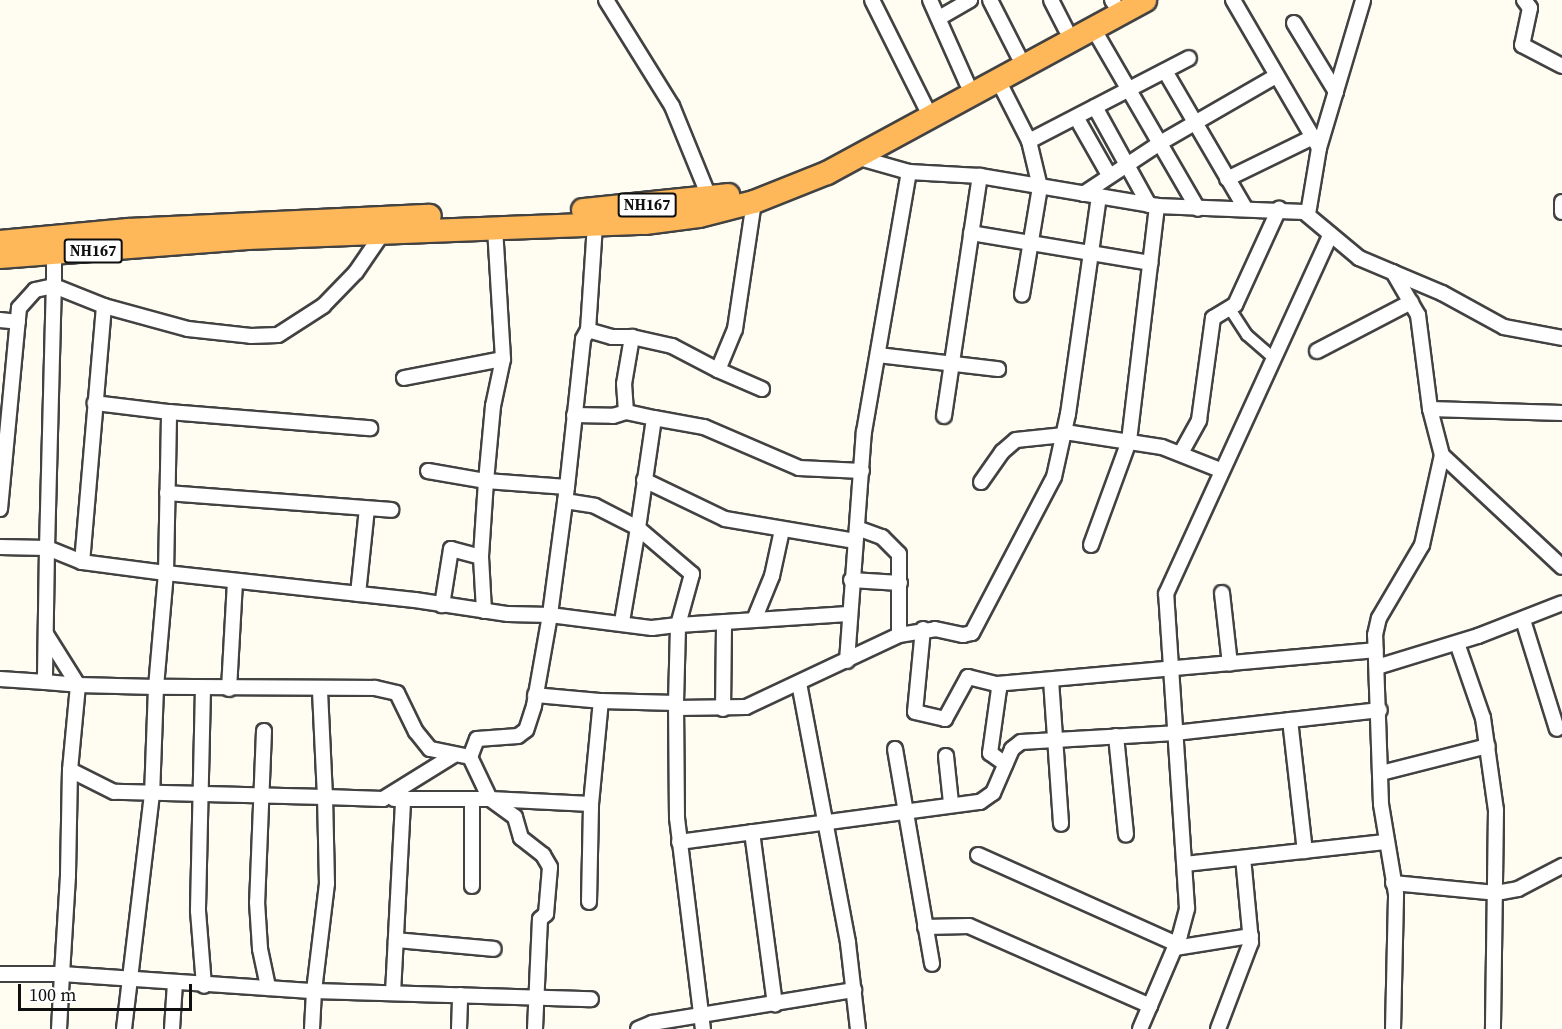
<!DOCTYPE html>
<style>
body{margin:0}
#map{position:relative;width:1562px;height:1029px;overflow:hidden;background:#fffcf2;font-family:"Source Serif 4",serif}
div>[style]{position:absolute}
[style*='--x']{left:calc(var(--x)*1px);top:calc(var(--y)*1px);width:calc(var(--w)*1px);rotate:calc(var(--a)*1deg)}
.roads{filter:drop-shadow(2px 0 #424242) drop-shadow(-2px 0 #424242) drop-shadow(0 2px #424242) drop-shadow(0 -2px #424242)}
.pedestrian>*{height:10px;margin:-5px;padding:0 5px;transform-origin:5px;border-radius:5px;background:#fff}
.minor>*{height:14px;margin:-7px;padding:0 7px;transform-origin:7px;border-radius:7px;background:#fff}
.trunk>*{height:22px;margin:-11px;padding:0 11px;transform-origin:11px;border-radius:11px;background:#feb85a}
span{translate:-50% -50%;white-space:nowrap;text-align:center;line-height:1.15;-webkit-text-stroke:6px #fff;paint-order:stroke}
.shield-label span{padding:2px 4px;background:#fff;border:2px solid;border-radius:4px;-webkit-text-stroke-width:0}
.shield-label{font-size:15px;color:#0f0f0f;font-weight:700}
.scale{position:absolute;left:18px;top:984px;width:174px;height:27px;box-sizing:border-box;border:3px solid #0f0f0f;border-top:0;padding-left:8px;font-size:18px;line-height:21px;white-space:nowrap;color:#0f0f0f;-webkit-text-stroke:4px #fff;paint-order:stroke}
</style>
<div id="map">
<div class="roads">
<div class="pedestrian">
<i style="--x:1230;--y:309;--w:31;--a:57"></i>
<i style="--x:1247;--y:335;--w:37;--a:41"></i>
</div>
<div class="minor">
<i style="--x:606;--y:0;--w:125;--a:58.1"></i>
<i style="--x:672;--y:106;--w:100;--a:67.8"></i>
<i style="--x:872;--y:0;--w:119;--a:63.4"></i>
<i style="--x:930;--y:0;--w:91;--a:66"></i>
<i style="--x:990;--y:0;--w:62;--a:63"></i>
<i style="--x:1051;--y:0;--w:33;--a:63"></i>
<i style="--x:1112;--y:0;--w:4;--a:56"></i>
<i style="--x:1233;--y:0;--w:171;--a:59.8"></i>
<i style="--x:1524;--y:0;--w:10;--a:53"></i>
<i style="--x:1530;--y:8;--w:38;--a:102"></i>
<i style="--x:1522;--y:45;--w:45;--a:27.7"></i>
<i style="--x:939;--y:18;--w:36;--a:-30"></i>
<i style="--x:1294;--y:23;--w:81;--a:58.7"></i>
<i style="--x:1093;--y:28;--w:209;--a:59.9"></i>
<i style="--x:1165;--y:71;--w:159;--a:59.7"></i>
<i style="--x:999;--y:82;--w:66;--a:63"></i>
<i style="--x:1029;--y:141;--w:47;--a:76.6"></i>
<i style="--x:1040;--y:187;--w:109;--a:99.5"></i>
<i style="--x:1095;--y:107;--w:112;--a:61.1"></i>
<i style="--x:1076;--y:117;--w:67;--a:60.4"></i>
<i style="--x:1029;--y:141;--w:180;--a:-27.4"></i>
<i style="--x:856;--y:157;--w:55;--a:15.8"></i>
<i style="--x:909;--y:172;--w:71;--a:3.2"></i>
<i style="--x:980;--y:176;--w:180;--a:9.6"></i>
<i style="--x:1157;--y:206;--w:147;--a:2.3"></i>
<i style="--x:1304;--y:212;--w:72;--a:39.9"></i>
<i style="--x:1359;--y:258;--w:90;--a:22.9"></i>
<i style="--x:1442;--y:293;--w:71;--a:28.7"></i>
<i style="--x:1504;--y:327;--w:59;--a:10.7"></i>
<i style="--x:1227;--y:179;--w:96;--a:-26"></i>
<i style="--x:1083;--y:194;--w:92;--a:-33.5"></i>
<i style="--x:1160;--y:143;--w:134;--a:-30"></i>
<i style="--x:1562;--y:202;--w:10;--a:90"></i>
<i style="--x:1308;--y:214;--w:67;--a:-80.5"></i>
<i style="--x:1319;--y:148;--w:154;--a:-73.4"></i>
<i style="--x:495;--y:228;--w:131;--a:86.5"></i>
<i style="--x:971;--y:233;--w:182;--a:9.5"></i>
<i style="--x:1393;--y:272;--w:50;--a:59.8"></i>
<i style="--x:1418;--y:315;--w:95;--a:82.7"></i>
<i style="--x:1430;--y:409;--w:48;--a:75.4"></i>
<i style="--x:1442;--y:455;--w:164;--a:43"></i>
<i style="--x:104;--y:306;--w:87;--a:15.3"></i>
<i style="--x:188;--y:329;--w:63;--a:6.3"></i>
<i style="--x:251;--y:336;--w:27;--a:-2"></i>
<i style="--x:278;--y:335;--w:54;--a:-32.8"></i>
<i style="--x:323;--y:306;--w:47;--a:-45.9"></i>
<i style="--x:356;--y:272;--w:46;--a:-55.6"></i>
<i style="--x:0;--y:320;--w:18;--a:6"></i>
<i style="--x:632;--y:337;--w:41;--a:12.7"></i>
<i style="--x:672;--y:346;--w:52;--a:27.6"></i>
<i style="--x:718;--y:370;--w:44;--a:-67.5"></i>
<i style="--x:735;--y:329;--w:128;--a:-81.5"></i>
<i style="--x:1317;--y:351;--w:106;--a:-27.5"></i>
<i style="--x:878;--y:355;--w:121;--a:6.7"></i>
<i style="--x:718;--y:370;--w:48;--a:23.4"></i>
<i style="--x:404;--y:378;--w:101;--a:-10.9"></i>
<i style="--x:503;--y:359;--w:48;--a:102"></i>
<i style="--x:493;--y:406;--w:75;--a:95.3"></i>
<i style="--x:486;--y:481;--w:81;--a:4.2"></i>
<i style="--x:567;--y:487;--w:129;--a:97.6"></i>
<i style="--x:550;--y:615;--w:103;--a:7.3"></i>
<i style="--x:652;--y:628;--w:26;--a:-7"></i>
<i style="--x:678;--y:625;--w:53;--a:-74.6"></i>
<i style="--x:692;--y:574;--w:71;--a:-139.6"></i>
<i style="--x:638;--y:528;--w:95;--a:99.7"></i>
<i style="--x:1430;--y:409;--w:132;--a:1.7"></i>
<i style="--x:169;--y:412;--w:202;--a:4.6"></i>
<i style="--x:574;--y:415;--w:39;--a:1"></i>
<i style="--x:613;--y:416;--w:14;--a:-17"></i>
<i style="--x:626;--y:412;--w:28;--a:-94"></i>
<i style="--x:624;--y:384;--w:48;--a:-80.3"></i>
<i style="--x:632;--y:337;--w:20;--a:180"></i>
<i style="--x:612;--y:337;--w:25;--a:-164"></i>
<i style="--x:944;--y:416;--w:243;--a:-81.5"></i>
<i style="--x:654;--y:418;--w:51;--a:10.2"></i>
<i style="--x:704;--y:427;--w:103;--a:23.3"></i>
<i style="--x:799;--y:468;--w:63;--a:2.7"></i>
<i style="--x:1065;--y:432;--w:98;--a:8.8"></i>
<i style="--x:1162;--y:447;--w:62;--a:21.6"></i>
<i style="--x:1181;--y:453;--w:38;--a:-61"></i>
<i style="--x:1199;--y:420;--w:103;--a:-82.2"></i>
<i style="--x:1213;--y:318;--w:26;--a:-31"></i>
<i style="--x:1235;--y:305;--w:106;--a:-65.4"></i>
<i style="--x:428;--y:471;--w:59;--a:9.8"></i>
<i style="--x:486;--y:481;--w:76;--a:93.8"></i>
<i style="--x:481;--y:557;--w:31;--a:-165"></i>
<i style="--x:451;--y:549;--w:57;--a:99.1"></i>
<i style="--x:644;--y:480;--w:90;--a:25.7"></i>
<i style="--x:725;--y:519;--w:132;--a:9.6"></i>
<i style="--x:981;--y:482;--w:37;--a:-55"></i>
<i style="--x:1002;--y:452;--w:18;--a:-41"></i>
<i style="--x:1016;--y:440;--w:48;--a:-5.9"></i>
<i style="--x:567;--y:487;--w:149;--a:-83.8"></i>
<i style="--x:583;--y:339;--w:10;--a:-61"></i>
<i style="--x:588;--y:330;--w:105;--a:-86.2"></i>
<i style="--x:167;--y:493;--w:225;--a:4.3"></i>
<i style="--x:565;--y:501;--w:30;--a:9"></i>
<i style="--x:595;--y:506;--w:48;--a:27.1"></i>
<i style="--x:638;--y:528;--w:111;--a:-81.7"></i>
<i style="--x:654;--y:418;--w:29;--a:-168"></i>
<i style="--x:0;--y:509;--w:202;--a:-84.6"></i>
<i style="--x:19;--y:308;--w:24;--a:-48"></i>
<i style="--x:35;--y:290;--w:19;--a:-12"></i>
<i style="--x:54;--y:286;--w:54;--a:21.8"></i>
<i style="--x:104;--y:306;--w:257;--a:94.9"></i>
<i style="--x:82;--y:562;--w:38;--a:-158"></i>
<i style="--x:47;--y:548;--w:262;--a:-88.5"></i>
<i style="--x:54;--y:286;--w:32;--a:-90"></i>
<i style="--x:857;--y:528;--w:27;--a:20"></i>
<i style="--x:882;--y:537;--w:24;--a:45"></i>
<i style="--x:899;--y:554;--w:81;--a:90"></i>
<i style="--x:1091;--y:545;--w:111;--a:-69.9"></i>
<i style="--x:1129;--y:441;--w:237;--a:-83.2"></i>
<i style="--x:0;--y:547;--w:47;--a:1.2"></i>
<i style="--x:47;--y:548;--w:134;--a:90.9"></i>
<i style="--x:45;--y:682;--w:45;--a:-176.2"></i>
<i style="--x:481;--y:557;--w:54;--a:86.8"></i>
<i style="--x:82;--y:562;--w:85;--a:7.5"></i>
<i style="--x:166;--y:573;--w:161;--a:-88.9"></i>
<i style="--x:169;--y:412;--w:75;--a:-173.1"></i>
<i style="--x:851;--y:580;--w:49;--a:3.5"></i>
<i style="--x:1222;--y:593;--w:71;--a:83.6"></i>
<i style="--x:358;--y:594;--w:85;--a:-84"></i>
<i style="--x:754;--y:620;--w:48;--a:-67.8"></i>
<i style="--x:772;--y:576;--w:47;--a:-77.7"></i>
<i style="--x:1523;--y:620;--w:114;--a:72.7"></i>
<i style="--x:923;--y:629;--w:83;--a:95.5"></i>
<i style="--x:915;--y:712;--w:31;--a:13"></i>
<i style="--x:945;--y:719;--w:48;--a:-61.3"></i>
<i style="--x:968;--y:677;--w:29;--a:14"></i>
<i style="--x:996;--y:684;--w:6;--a:59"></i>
<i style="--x:999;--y:689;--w:65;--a:98"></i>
<i style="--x:990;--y:753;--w:19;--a:36"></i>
<i style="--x:1457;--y:643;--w:79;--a:70.9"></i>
<i style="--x:1483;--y:718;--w:93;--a:82"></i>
<i style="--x:1496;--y:810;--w:219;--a:90.8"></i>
<i style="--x:847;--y:661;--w:230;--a:-85.8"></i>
<i style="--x:864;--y:432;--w:264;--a:-80.2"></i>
<i style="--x:1377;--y:667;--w:106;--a:-17.1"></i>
<i style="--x:1478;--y:636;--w:90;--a:-21.4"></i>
<i style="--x:1051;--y:680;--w:144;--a:86"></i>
<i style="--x:45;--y:682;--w:33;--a:5"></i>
<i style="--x:78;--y:685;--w:60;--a:-122.1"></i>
<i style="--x:799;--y:683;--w:265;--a:79.3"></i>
<i style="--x:848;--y:943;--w:87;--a:83.4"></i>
<i style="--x:996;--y:684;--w:381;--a:-5.1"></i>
<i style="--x:203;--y:688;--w:223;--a:91.3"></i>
<i style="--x:198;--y:911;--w:75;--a:85.4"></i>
<i style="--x:229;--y:689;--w:108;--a:-86.8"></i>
<i style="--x:320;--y:691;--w:106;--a:87.3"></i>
<i style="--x:325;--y:797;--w:58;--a:2"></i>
<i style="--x:383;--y:799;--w:84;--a:-31.8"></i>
<i style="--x:535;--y:695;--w:66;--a:5.2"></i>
<i style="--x:676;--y:703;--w:115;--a:89.5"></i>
<i style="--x:677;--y:818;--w:213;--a:83"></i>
<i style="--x:676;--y:708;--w:70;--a:-0.8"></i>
<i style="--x:746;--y:707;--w:169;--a:-25.2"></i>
<i style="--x:899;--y:635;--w:36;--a:-9"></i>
<i style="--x:935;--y:629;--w:29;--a:12"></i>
<i style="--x:963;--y:635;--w:9;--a:-13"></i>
<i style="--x:972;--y:633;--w:176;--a:-62.3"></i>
<i style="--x:1054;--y:477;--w:65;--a:-77.5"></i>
<i style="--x:1068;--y:414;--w:220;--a:-81.9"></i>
<i style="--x:723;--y:709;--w:87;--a:-89.3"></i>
<i style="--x:1290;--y:720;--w:132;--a:83.5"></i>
<i style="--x:264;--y:731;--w:171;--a:92.3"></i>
<i style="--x:257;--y:902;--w:47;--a:86.3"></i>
<i style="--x:260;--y:949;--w:40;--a:78"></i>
<i style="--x:1116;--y:736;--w:99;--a:84.2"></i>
<i style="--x:895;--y:749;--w:218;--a:80.2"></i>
<i style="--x:946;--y:756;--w:47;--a:83.9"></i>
<i style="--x:70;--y:770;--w:85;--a:-84.6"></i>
<i style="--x:78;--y:685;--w:78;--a:1.5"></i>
<i style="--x:156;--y:687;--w:114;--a:-85"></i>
<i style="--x:166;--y:573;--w:250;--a:6.2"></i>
<i style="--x:415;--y:600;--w:94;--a:8.6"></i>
<i style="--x:508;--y:614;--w:42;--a:1.4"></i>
<i style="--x:550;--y:615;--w:92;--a:100"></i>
<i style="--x:534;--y:706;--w:25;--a:108"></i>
<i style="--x:526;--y:730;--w:10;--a:143"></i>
<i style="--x:518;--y:736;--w:41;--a:175.8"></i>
<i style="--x:477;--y:739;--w:19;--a:111"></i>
<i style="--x:470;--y:757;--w:41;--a:-168.7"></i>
<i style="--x:430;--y:749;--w:22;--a:-129"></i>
<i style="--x:416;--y:732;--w:43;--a:-116"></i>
<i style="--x:397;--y:693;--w:23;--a:-167"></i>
<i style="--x:375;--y:688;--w:219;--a:-179.7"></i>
<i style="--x:156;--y:687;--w:107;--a:92.1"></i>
<i style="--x:152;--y:794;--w:237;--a:96.8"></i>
<i style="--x:1381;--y:773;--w:110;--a:-14.2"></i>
<i style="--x:394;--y:799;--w:96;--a:0"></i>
<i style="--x:490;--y:799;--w:47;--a:-115.5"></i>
<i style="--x:472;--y:799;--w:87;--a:90"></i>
<i style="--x:752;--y:832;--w:174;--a:82.4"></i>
<i style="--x:679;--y:842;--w:304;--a:-7.6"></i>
<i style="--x:980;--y:802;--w:16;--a:-35"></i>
<i style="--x:993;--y:793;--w:48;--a:-66.6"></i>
<i style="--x:1012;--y:749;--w:11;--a:-38"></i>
<i style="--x:1021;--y:742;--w:154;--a:-3.3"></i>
<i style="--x:1175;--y:733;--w:206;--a:-6.4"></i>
<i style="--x:978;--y:855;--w:218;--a:24.1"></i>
<i style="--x:1185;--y:864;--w:201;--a:-6.3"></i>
<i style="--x:1393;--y:883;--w:103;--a:5.5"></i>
<i style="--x:1496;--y:893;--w:22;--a:-10"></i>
<i style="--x:1518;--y:889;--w:50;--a:-27.6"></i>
<i style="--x:589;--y:902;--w:98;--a:-88.8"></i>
<i style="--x:591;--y:804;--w:103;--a:-84.5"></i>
<i style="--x:601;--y:701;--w:75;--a:1.5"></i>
<i style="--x:676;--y:703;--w:78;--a:-88.5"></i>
<i style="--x:678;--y:625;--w:171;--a:-3.7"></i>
<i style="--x:925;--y:927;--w:44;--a:-1.3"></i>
<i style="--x:969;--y:926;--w:198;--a:23.8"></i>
<i style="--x:396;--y:940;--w:98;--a:5.2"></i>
<i style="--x:1175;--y:948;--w:77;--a:-9"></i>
<i style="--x:0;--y:974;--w:62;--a:0"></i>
<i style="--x:62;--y:974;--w:253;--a:3.9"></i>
<i style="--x:314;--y:991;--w:108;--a:-83.1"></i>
<i style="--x:327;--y:884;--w:87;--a:-91.3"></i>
<i style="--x:325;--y:797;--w:211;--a:-178.6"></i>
<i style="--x:114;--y:792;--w:49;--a:-153.4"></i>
<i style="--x:70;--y:770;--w:106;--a:91.1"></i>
<i style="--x:68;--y:876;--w:98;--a:93.5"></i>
<i style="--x:62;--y:974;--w:55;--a:93.1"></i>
<i style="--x:393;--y:993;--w:194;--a:-87"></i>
<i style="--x:172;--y:1029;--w:46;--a:-86.3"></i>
<i style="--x:312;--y:1029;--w:38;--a:-87"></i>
<i style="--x:314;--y:991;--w:277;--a:1.7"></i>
<i style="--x:459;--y:1029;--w:34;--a:-88"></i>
<i style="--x:535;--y:1029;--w:110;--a:-87.4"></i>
<i style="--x:540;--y:919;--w:8;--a:-40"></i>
<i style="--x:546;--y:914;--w:47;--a:-85.1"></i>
<i style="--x:550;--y:867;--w:14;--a:-120"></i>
<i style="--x:543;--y:855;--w:28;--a:-142"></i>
<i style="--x:521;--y:838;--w:22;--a:-106"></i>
<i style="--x:515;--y:817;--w:31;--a:-144"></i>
<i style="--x:490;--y:799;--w:101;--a:2.8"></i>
<i style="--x:638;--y:1029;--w:15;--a:-23"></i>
<i style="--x:652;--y:1023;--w:205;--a:-9.3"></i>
<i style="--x:1140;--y:1029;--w:102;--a:-66.9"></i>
<i style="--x:1180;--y:935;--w:28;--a:-75"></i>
<i style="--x:1187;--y:908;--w:315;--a:-93.8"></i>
<i style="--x:1166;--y:594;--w:395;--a:-65.4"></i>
<i style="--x:1218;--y:1029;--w:93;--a:-69.2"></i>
<i style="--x:1251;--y:942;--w:84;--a:-95.4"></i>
<i style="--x:1393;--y:1029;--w:135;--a:-88.7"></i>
<i style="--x:1396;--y:894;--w:91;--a:-99.5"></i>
<i style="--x:1381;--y:804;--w:169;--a:-92"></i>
<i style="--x:1375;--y:635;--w:17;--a:-77"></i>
<i style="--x:1379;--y:618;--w:85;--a:-59.5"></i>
<i style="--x:1422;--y:545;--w:92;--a:-77.5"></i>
</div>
<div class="trunk">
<i style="--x:583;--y:210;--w:146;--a:-5.9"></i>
<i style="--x:0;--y:242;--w:129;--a:-5.4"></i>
<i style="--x:128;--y:230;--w:302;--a:-2.7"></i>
<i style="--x:0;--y:257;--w:248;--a:-4.4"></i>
<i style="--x:247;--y:238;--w:398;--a:-2.2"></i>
<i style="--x:645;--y:223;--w:54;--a:-7.4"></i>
<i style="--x:699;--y:216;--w:57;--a:-14.3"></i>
<i style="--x:754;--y:202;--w:79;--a:-21.7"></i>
<i style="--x:827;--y:173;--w:362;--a:-28.5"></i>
</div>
</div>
<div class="shield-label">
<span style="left:647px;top:205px">NH167</span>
<span style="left:93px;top:251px">NH167</span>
</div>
<div class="scale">100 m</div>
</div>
